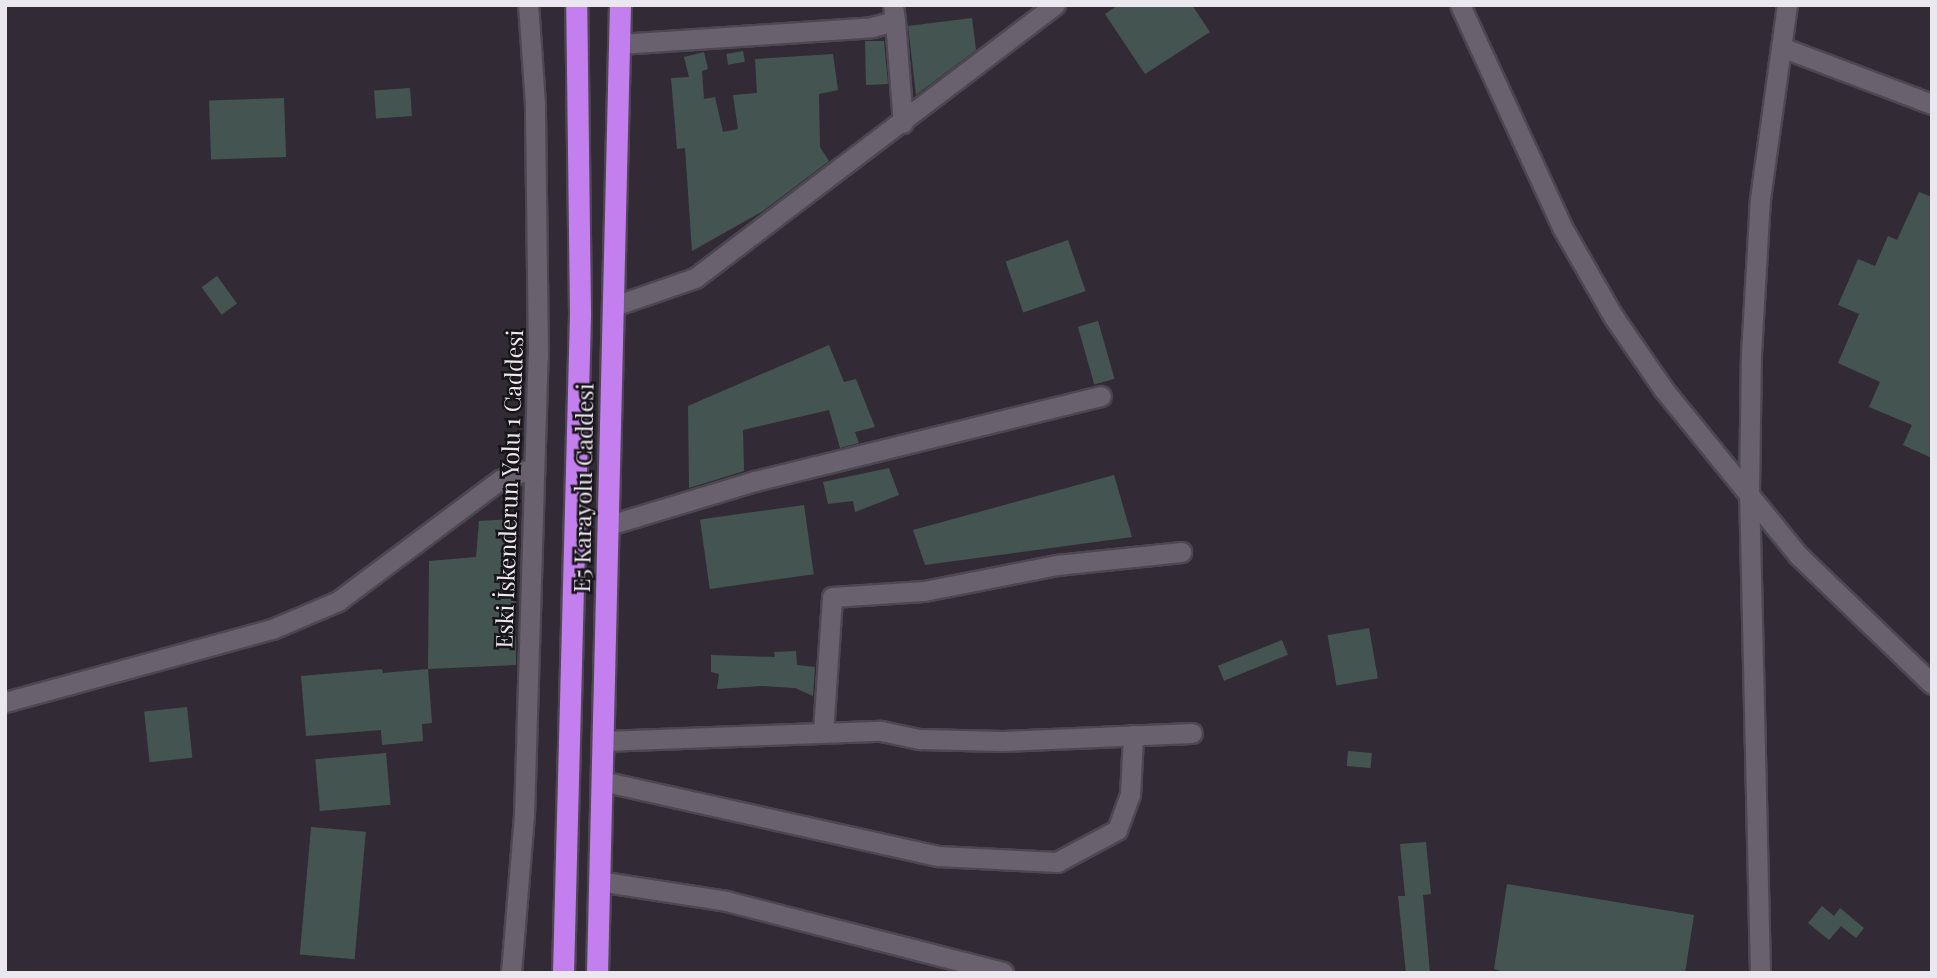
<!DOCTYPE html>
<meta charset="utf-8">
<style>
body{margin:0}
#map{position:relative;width:1937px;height:978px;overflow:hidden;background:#322b36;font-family:"Playfair Display",serif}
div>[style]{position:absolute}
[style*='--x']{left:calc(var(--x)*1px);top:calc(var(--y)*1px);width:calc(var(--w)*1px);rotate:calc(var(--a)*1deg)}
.building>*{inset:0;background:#445551;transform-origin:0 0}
.roads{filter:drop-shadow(2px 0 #4c4750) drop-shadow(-2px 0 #4c4750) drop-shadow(0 2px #4c4750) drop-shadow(0 -2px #4c4750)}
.minor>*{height:19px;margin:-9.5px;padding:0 9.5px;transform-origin:9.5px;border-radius:9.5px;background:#69626e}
.highway>*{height:21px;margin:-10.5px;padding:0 10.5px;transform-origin:10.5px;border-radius:10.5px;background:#c47fef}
span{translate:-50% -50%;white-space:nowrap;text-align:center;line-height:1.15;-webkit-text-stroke:5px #18151a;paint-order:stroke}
.street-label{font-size:23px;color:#ebe7ee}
.frame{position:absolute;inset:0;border:7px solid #ebe7ee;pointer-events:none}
</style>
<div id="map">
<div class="building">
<i style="clip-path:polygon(1118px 5px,1192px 5px,1210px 32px,1145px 74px,1105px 14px)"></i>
<i style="clip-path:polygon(972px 18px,976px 50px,916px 95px,908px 26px)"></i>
<i style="clip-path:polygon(865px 41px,884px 41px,888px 84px,866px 85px)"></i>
<i style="left:743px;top:51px;width:11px;height:17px;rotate:80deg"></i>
<i style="clip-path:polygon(704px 52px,708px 69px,702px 71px,704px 99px,715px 97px,723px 132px,738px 129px,733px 95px,757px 93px,755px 59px,833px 54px,838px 90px,819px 94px,820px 147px,829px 161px,763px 211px,692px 251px,685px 148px,677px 149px,671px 78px,689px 77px,684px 57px)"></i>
<i style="left:410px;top:88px;width:28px;height:36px;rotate:86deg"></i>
<i style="left:284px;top:98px;width:59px;height:75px;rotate:88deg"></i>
<i style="clip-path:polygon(1919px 192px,1932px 197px,1932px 458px,1903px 445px,1912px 425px,1869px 407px,1880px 382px,1838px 363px,1859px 314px,1838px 305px,1858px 259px,1875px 266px,1888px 236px,1897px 240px)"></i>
<i style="left:1068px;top:240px;width:54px;height:66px;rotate:71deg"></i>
<i style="left:217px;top:276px;width:34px;height:19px;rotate:54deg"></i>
<i style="left:1098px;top:321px;width:60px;height:21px;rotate:74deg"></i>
<i style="clip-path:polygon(829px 345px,844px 382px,856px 379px,875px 427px,855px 432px,859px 443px,840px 448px,829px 410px,743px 430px,744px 471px,689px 488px,688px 406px)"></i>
<i style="clip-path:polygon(889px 468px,899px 495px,855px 512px,853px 501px,828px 504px,823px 482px)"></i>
<i style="clip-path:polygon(1114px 475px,1132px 537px,925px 565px,913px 530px)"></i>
<i style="left:804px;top:505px;width:70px;height:105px;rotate:82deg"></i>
<i style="clip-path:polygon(515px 519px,516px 665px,428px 669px,429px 561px,476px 557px,479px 521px)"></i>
<i style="left:1369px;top:628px;width:51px;height:42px;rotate:80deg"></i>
<i style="left:1282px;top:640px;width:16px;height:69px;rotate:68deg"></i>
<i style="clip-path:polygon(796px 651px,797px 665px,815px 667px,813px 696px,795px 688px,761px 686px,717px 689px,719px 674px,711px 672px,711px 655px,775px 657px,774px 652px)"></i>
<i style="clip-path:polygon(382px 669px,383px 673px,428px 669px,432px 723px,422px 724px,423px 741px,382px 745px,381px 730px,306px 736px,301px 676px)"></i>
<i style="left:187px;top:707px;width:51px;height:43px;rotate:84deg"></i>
<i style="left:1348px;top:751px;width:24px;height:15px;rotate:5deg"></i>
<i style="left:386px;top:753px;width:52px;height:71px;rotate:85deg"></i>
<i style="left:311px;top:827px;width:55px;height:128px;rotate:5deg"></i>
<i style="clip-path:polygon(1426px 842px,1431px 894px,1423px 895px,1430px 973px,1406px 973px,1398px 896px,1405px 896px,1400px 844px)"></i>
<i style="clip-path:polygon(1507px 884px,1694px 915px,1685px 973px,1506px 973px,1494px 969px)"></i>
<i style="clip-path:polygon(1822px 906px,1834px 916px,1840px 908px,1864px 928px,1856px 938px,1841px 926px,1829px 940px,1808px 923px)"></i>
</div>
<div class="roads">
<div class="minor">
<i style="--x:1460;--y:5;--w:244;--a:65.3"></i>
<i style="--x:1562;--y:227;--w:103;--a:60.2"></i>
<i style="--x:1613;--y:316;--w:90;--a:55.4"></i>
<i style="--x:1664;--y:390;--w:213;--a:50.9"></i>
<i style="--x:1798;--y:555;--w:186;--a:43.9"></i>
<i style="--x:895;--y:21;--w:102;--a:85.5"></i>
<i style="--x:619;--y:44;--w:254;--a:-3.8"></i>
<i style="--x:872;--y:27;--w:24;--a:-15"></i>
<i style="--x:895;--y:21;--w:16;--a:-97"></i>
<i style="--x:1781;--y:47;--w:161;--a:20.7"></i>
<i style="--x:614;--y:306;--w:86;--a:-19.1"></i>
<i style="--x:695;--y:278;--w:452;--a:-37.2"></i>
<i style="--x:609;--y:525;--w:152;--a:-16.8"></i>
<i style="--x:755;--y:481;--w:356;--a:-13.8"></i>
<i style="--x:5;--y:702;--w:277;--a:-15.3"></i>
<i style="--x:272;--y:629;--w:72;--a:-23"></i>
<i style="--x:338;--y:601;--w:202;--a:-36.8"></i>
<i style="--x:500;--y:480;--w:35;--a:-20"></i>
<i style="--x:823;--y:733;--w:136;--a:-86.2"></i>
<i style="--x:832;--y:597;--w:92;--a:-3.7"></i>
<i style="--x:924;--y:591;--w:136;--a:-11.1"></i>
<i style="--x:1057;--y:565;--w:125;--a:-6"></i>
<i style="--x:603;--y:741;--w:278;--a:-2.1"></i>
<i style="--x:881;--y:731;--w:40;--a:12"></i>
<i style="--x:920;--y:739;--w:82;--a:1.4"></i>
<i style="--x:1002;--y:741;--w:190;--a:-2.4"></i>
<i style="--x:602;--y:781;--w:344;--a:12.6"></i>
<i style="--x:938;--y:856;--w:119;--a:2.9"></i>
<i style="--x:1057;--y:862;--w:68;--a:-28.1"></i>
<i style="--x:1117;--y:830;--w:37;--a:-70"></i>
<i style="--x:1130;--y:795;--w:60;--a:-87.1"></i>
<i style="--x:599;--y:881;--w:129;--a:8.9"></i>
<i style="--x:726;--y:901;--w:286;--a:14.4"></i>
<i style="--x:511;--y:973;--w:158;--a:-85.3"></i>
<i style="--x:524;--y:816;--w:459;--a:-88.3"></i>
<i style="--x:538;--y:357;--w:253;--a:-90.7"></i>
<i style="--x:535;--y:104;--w:99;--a:-94"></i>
<i style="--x:1760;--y:973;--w:480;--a:-91.3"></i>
<i style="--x:1749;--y:493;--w:139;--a:-89.2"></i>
<i style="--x:1751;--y:354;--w:155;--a:-86.7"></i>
<i style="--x:1760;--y:199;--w:196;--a:-82.1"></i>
</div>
<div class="highway">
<i style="--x:563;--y:973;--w:660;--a:-88.52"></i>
<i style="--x:580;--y:313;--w:308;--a:-90.7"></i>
<i style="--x:597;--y:973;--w:968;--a:-88.64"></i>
</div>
</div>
<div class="street-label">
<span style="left:583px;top:488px;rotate:-89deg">E5 Karayolu Caddesi</span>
<span style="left:509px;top:489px;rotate:-88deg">Eski İskenderun Yolu 1 Caddesi</span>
</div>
<div class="frame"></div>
</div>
